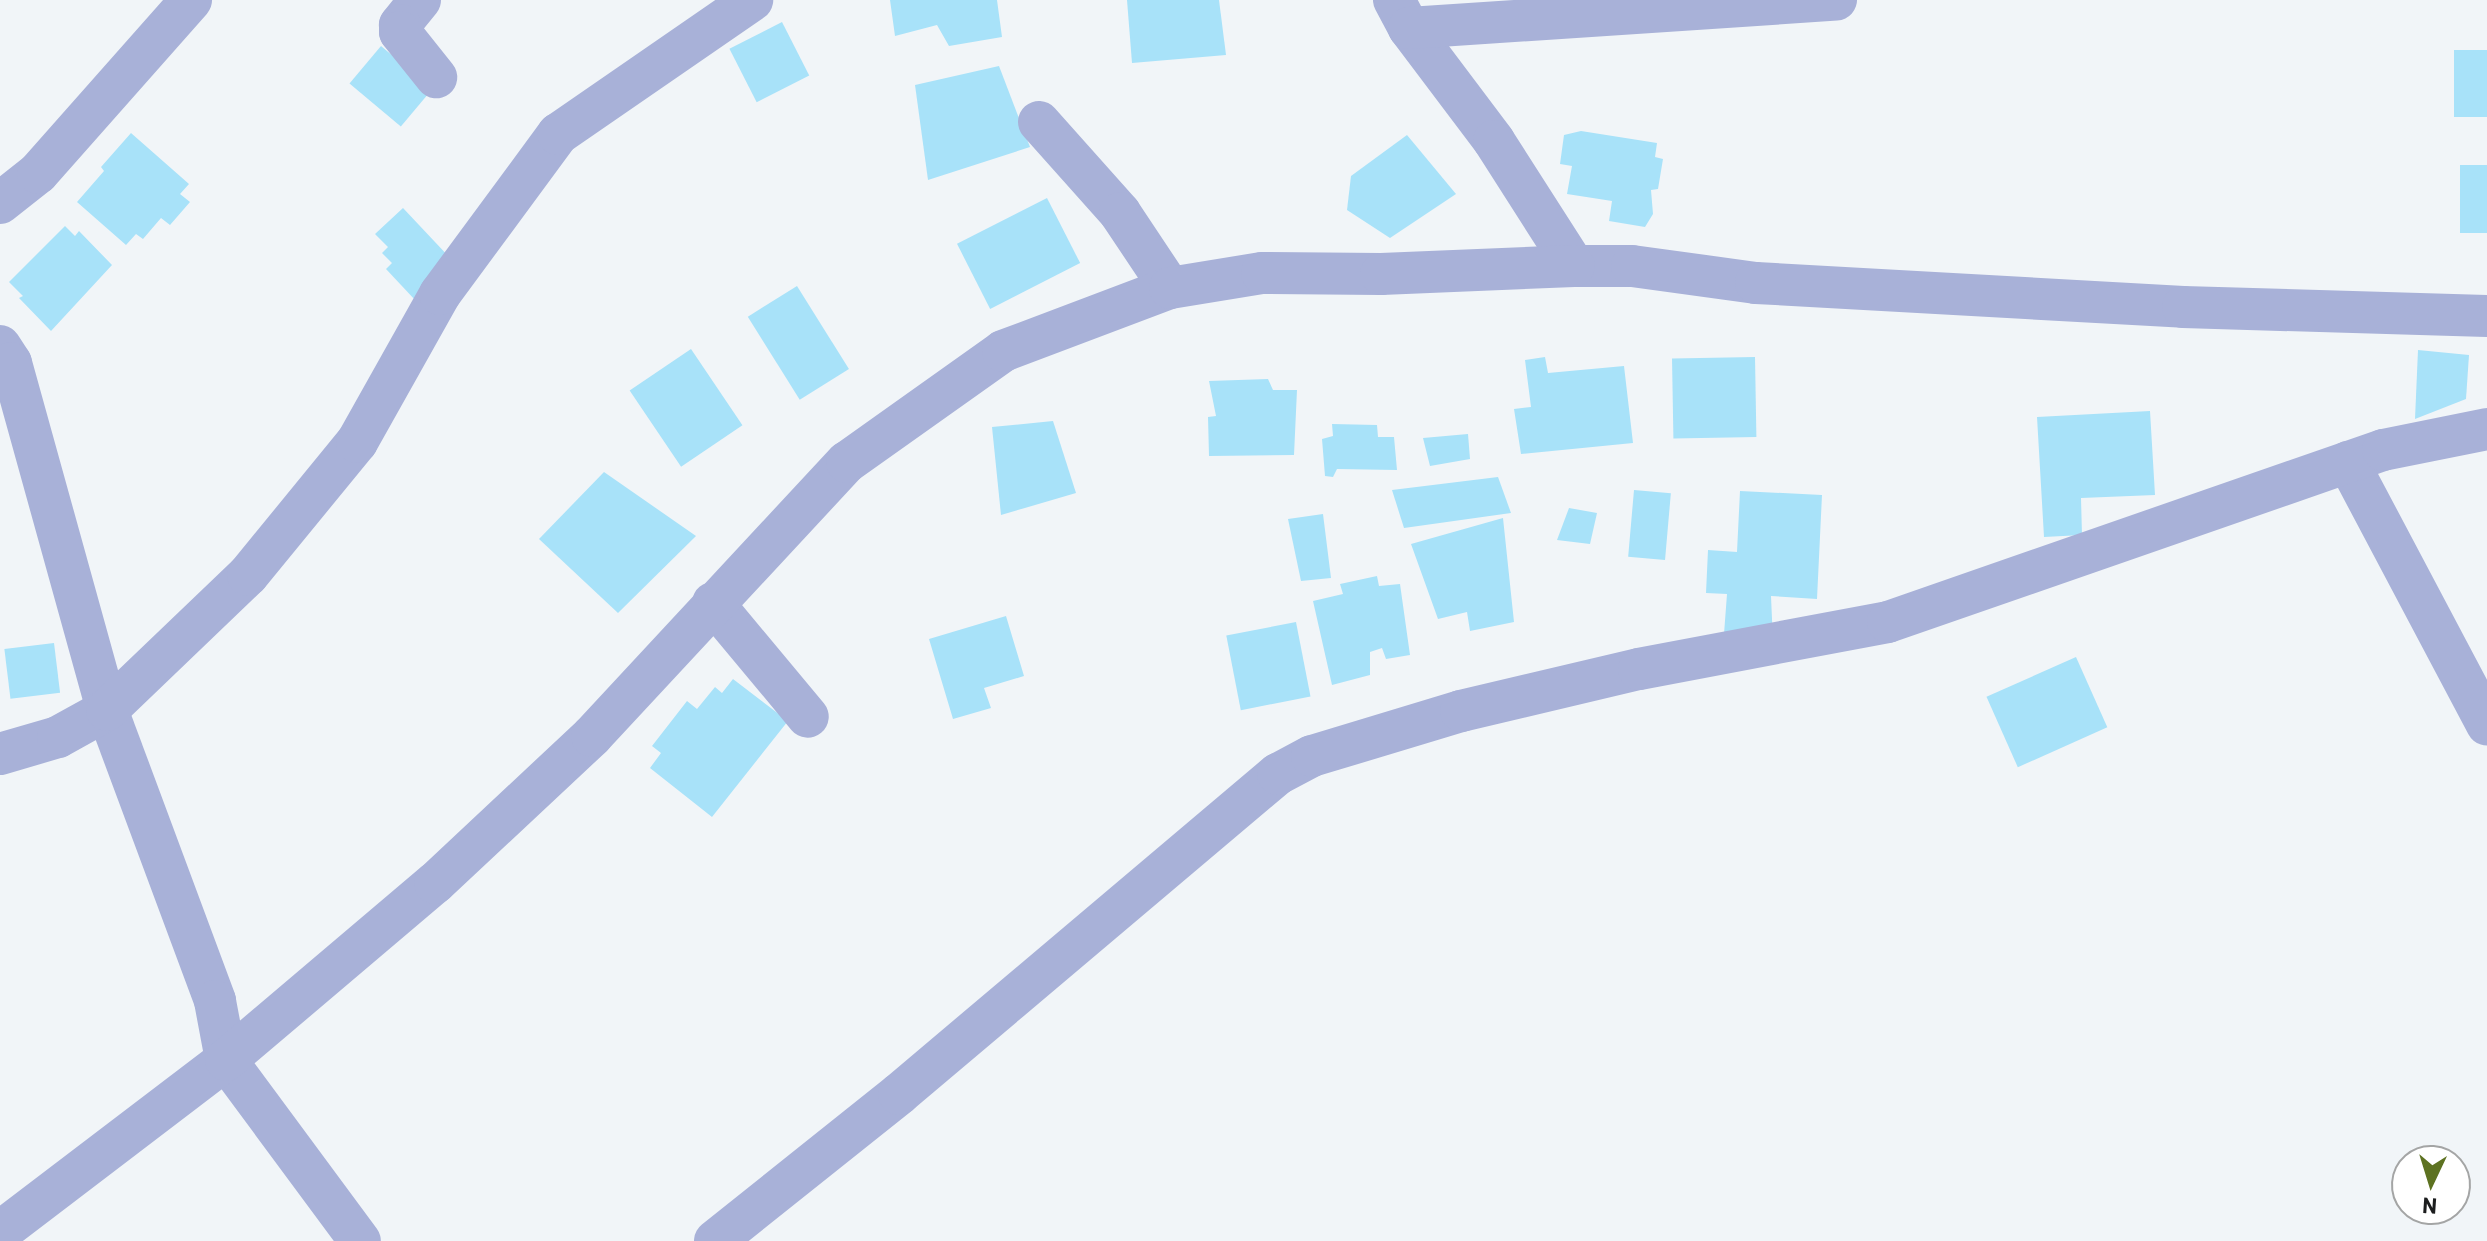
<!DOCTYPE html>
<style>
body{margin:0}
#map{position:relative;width:2487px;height:1241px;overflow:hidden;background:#f1f5f8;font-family:Barlow,sans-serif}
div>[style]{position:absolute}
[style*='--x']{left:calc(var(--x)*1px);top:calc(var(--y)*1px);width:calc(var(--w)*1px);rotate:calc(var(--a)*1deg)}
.building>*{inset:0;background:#a8e2f9;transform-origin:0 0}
.minor>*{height:42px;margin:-21px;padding:0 21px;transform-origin:21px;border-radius:21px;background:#a8b1d8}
span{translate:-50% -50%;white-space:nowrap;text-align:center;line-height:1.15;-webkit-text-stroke:6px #fff;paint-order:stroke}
.north{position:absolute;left:2391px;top:1145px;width:80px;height:80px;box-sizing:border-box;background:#fff;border:2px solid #a4a5a5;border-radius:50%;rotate:184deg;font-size:22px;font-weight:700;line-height:32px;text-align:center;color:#1c1d1e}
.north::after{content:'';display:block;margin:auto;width:28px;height:36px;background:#5d7221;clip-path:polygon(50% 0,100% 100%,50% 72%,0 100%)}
</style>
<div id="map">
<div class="building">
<i style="clip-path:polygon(890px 0,997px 0,1002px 37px,949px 46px,937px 25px,895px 36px)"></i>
<i style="clip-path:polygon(1127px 0,1219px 0,1226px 55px,1132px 63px)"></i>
<i style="left:782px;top:22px;width:60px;height:59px;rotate:63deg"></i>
<i style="left:381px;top:46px;width:67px;height:49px;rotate:40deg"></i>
<i style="left:2454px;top:50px;width:33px;height:67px"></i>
<i style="clip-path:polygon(999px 66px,1030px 147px,928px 180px,915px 85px)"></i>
<i style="clip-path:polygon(1581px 131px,1657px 143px,1655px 157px,1663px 159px,1658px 189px,1651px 190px,1653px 214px,1645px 227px,1609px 221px,1612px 201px,1567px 194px,1572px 166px,1560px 164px,1564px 135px)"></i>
<i style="clip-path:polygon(131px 133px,189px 184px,180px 194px,190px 202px,170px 225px,161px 218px,143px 239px,136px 234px,126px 245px,77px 202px,104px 171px,101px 167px)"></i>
<i style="clip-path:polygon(1407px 135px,1456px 194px,1390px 238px,1347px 210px,1351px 176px)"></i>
<i style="left:2460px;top:165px;width:27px;height:68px"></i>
<i style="left:1047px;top:198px;width:73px;height:101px;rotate:63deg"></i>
<i style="clip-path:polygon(403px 208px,451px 259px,416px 301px,386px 269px,392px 263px,382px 253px,388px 247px,375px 234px)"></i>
<i style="clip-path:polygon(65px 226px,75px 236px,79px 231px,112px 265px,51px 331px,19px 298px,23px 296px,9px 282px)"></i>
<i style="left:797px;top:286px;width:98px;height:58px;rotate:58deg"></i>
<i style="left:691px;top:349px;width:92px;height:74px;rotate:56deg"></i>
<i style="clip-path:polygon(2418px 350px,2469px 355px,2466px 399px,2415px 419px)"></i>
<i style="clip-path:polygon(1545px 357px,1548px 373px,1624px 366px,1633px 443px,1521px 454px,1514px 409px,1531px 407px,1525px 360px)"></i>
<i style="left:1755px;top:357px;width:80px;height:83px;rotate:89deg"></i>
<i style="clip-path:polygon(1268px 379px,1273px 390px,1297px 390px,1294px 455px,1209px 456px,1208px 417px,1216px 416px,1209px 381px)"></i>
<i style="clip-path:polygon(2150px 411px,2155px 495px,2081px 498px,2082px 535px,2044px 537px,2037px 417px)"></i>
<i style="clip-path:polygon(1053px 421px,1076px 493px,1001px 515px,992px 427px)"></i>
<i style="clip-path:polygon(1332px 424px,1377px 425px,1378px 437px,1394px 437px,1397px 470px,1337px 469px,1333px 477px,1325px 476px,1322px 439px,1333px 436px)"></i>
<i style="clip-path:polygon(1468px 434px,1470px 459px,1430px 466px,1423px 438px)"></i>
<i style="clip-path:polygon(604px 472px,696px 536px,618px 613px,539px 539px)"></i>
<i style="clip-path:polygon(1498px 477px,1511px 513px,1404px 528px,1392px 490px)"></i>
<i style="left:1634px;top:490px;width:37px;height:67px;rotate:5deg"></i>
<i style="clip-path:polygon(1740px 491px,1822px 495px,1817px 599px,1771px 596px,1773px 642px,1724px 634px,1727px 594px,1706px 593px,1708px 550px,1737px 552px)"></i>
<i style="clip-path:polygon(1569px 508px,1597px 513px,1590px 544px,1557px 540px)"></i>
<i style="clip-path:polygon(1323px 514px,1331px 578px,1301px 581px,1288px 519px)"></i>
<i style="clip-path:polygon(1503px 518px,1514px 622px,1470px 631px,1467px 612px,1438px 619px,1411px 544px)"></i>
<i style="clip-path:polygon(1377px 576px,1379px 586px,1400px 584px,1410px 655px,1386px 659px,1382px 648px,1370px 652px,1370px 675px,1332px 685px,1313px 601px,1343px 594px,1340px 584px)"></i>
<i style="clip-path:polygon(1006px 616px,1024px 676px,984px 688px,991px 708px,953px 719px,929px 639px)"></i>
<i style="left:1296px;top:622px;width:76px;height:71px;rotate:79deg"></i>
<i style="left:54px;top:643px;width:50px;height:50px;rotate:83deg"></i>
<i style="left:2076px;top:657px;width:77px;height:98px;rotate:66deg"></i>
<i style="clip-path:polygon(733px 679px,788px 721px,712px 817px,650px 768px,661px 753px,652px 746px,687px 701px,697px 709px,715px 687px,722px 693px)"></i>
</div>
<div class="minor">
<i style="--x:420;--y:0;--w:32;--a:129"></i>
<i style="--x:400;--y:25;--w:7;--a:90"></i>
<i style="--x:400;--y:32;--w:58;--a:51.3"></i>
<i style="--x:1394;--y:0;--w:32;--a:62"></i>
<i style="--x:1409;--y:28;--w:141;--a:53"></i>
<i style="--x:1494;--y:141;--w:148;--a:57.4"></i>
<i style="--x:1574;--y:266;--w:58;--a:0"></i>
<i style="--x:1632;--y:266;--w:125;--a:7.8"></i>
<i style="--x:1756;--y:283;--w:428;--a:3.2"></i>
<i style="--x:2183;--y:307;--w:304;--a:1.7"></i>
<i style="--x:1409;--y:28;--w:428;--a:-3.8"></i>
<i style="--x:1039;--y:122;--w:122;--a:48.3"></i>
<i style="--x:1120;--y:213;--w:90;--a:56.3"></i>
<i style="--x:0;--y:203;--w:48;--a:-38.3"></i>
<i style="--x:38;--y:173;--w:231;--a:-48.5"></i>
<i style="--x:0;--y:346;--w:20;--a:57"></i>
<i style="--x:11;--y:363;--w:360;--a:74.5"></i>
<i style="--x:107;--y:710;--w:310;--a:69.6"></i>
<i style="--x:215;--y:1001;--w:60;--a:79.4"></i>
<i style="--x:226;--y:1060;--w:225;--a:53.5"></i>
<i style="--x:2348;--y:462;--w:297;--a:62.1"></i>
<i style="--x:713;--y:603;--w:148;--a:50.2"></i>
<i style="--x:0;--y:754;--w:60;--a:-16.3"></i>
<i style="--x:58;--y:737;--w:56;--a:-28.9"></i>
<i style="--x:107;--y:710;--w:195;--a:-43.8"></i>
<i style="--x:248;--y:575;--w:172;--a:-50.7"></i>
<i style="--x:357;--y:442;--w:170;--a:-60.7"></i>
<i style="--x:440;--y:294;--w:199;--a:-53.6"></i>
<i style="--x:558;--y:134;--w:236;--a:-34.6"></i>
<i style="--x:0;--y:1232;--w:284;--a:-37.3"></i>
<i style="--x:226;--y:1060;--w:274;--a:-40.3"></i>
<i style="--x:435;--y:883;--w:215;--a:-43.1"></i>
<i style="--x:592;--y:736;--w:374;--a:-47.1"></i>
<i style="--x:847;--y:462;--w:191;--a:-35.4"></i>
<i style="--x:1003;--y:351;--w:178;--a:-20.7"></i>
<i style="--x:1170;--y:288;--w:93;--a:-9.3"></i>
<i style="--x:1262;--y:273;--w:119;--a:0.5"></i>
<i style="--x:1381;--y:274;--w:193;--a:-2.4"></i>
<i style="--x:715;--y:1241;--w:236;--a:-38.6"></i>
<i style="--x:899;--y:1094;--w:496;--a:-40.2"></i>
<i style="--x:1278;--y:774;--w:38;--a:-28"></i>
<i style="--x:1312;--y:756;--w:156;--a:-16.8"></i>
<i style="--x:1461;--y:711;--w:183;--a:-13.3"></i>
<i style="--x:1639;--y:669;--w:253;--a:-10.7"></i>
<i style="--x:1888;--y:622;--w:524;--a:-19.16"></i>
<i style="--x:2383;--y:450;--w:106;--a:-11.4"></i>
</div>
<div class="north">N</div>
</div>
